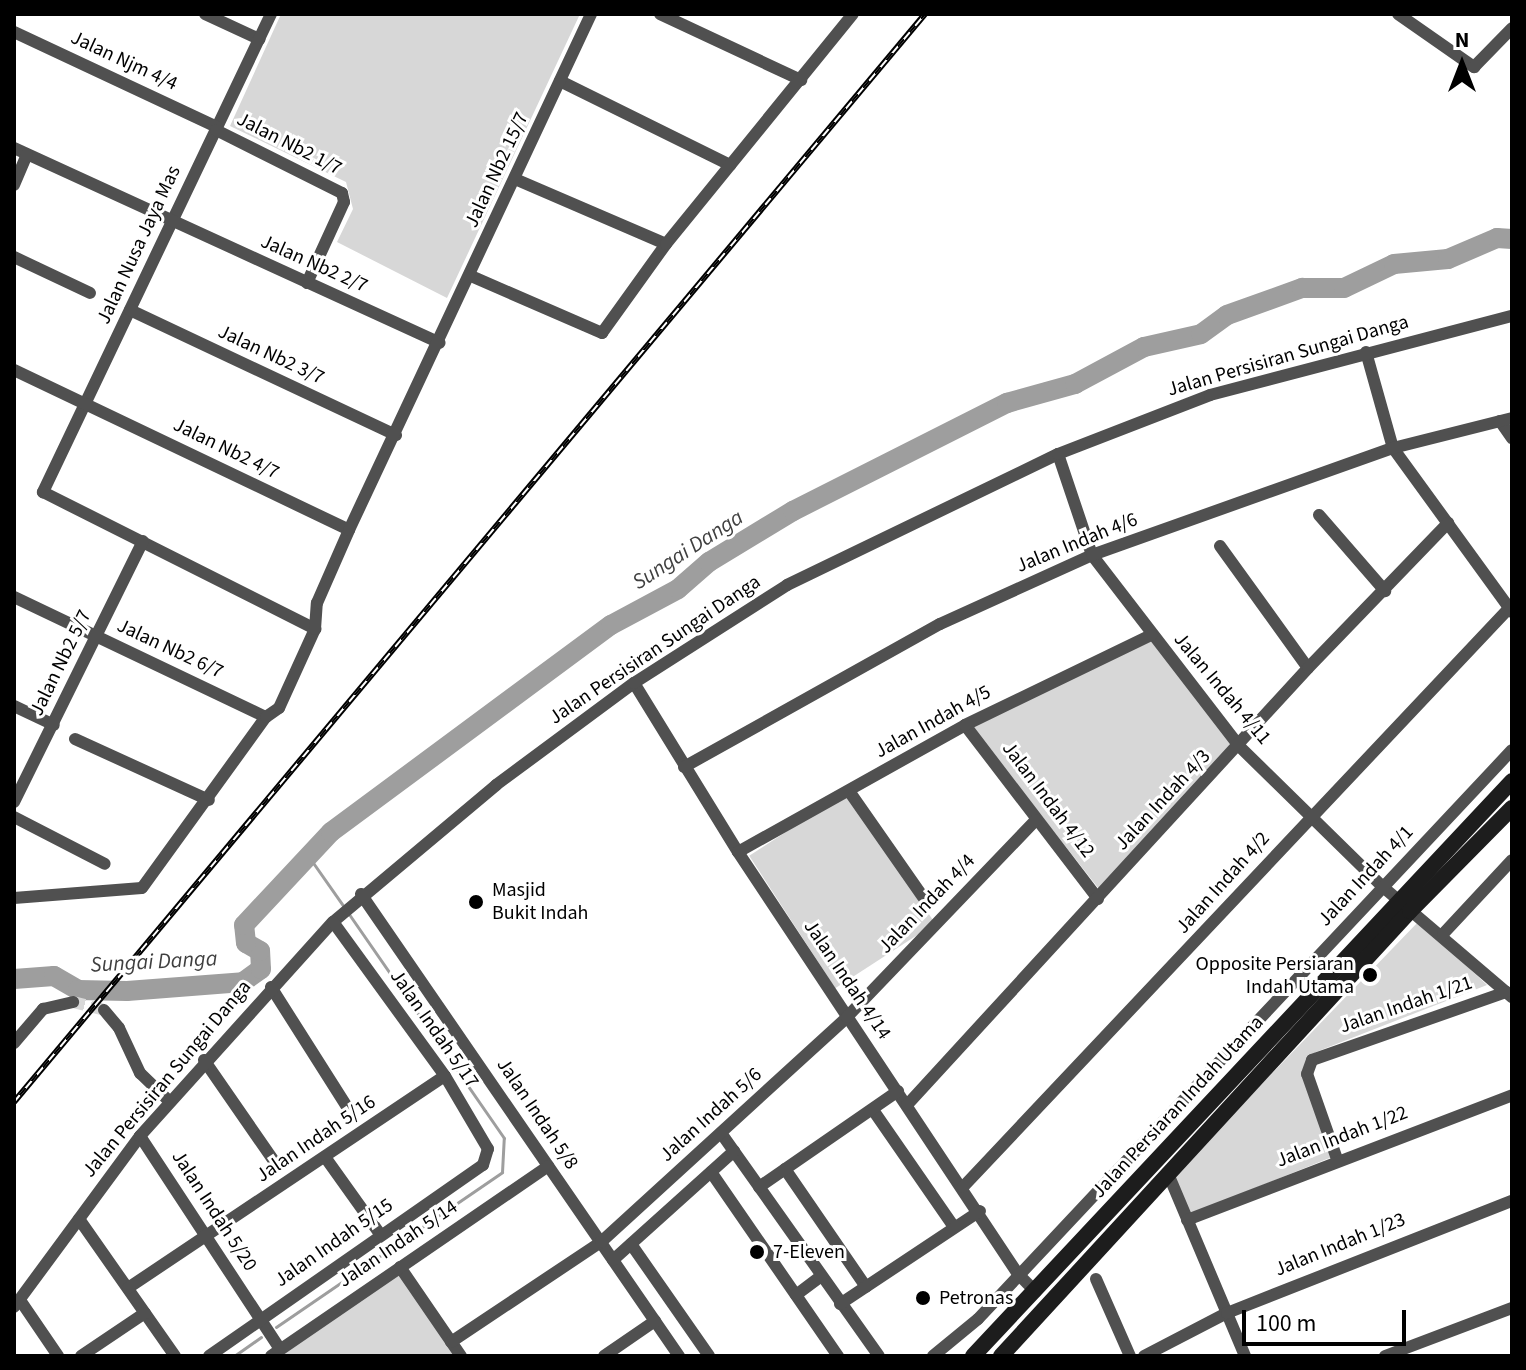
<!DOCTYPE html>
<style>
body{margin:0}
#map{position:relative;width:1526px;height:1370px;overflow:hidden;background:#fff;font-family:"Source Sans 3",sans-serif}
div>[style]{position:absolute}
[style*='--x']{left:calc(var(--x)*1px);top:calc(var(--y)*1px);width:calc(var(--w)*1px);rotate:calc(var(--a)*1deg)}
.green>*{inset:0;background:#d7d7d7;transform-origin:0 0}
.stream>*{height:3px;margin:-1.5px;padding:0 1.5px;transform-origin:1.5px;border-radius:1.5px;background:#9e9e9e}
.river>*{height:20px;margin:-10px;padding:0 10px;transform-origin:10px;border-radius:10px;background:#9e9e9e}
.street-tunnel>*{height:12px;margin-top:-6px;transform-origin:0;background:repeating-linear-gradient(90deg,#d9d9d9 0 12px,transparent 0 18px)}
.street>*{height:12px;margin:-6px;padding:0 6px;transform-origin:6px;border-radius:6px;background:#505050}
.secondary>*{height:16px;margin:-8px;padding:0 8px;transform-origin:8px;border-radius:8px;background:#1d1d1d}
.rail>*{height:6px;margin-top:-3px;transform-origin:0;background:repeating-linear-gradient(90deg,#fff 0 9px,#000 0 18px);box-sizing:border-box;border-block:2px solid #000}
.dots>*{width:22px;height:22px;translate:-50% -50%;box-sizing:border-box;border:4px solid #fff;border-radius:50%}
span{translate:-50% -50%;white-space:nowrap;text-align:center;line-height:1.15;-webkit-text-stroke:6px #fff;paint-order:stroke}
.street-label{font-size:20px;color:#000}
.poi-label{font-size:20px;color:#000}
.left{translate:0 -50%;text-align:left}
.right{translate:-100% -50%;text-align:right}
.water-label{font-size:22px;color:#3f3f3f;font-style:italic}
.frame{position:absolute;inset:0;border:16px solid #000;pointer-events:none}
.north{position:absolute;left:1422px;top:24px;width:80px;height:80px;-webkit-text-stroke:6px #fff;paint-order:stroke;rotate:0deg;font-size:22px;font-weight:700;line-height:32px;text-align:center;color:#000}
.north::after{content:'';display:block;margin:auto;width:28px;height:36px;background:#000;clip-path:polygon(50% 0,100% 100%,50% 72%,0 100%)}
.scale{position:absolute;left:1242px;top:1310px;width:164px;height:36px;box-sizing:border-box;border:4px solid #000;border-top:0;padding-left:10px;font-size:24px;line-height:28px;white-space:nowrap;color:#000;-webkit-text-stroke:6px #fff;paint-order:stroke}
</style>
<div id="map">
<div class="green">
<i style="clip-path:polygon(281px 14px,580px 14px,447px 298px,337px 242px,353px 209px,346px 182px,230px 126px)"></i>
<i style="clip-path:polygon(1151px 641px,1236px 747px,1099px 889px,971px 726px)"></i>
<i style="left:849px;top:791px;width:158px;height:119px;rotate:57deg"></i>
<i style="clip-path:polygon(1419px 921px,1487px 985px,1316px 1052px,1306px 1059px,1332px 1157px,1188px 1215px,1172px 1177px)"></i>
<i style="clip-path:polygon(400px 1267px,461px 1356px,271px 1356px)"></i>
</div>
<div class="stream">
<i style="--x:309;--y:857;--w:61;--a:55"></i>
<i style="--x:276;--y:1327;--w:274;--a:-34.4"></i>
<i style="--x:502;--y:1172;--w:34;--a:-87"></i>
<i style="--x:504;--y:1138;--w:274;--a:-124.7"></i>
<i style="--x:234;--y:1356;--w:33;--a:-35"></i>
</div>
<div class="river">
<i style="--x:14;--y:979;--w:40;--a:-4.3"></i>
<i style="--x:54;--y:976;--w:28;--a:30"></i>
<i style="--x:78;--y:990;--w:49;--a:1.2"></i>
<i style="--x:127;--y:991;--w:116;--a:-4.4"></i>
<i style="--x:243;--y:982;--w:22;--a:-36"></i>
<i style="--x:261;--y:969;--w:18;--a:-93"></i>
<i style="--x:260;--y:951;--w:16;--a:-150"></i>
<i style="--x:246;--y:943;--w:18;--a:-96"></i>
<i style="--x:244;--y:925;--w:127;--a:-46.9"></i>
<i style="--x:331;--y:832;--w:348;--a:-36.5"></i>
<i style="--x:611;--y:625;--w:76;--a:-28.2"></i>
<i style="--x:678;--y:589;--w:41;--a:-41.1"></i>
<i style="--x:709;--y:562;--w:98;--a:-31.3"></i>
<i style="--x:793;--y:511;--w:240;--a:-26.8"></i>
<i style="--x:1007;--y:403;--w:71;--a:-15.6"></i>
<i style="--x:1075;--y:384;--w:78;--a:-28.2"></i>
<i style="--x:1144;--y:347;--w:58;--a:-12.8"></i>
<i style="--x:1201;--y:334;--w:32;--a:-36"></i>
<i style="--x:1227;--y:315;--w:80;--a:-19.8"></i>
<i style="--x:1302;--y:288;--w:42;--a:0"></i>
<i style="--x:1344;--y:288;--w:55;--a:-25.6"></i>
<i style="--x:1394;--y:264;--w:54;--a:-5.3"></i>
<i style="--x:1448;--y:259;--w:53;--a:-23.2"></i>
<i style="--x:1497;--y:238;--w:15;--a:4"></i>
</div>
<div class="street-tunnel">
<i style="--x:73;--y:1002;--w:32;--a:14"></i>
</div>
<div class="street">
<i style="--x:205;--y:14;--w:60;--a:24.8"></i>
<i style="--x:271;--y:14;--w:530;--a:115.5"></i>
<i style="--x:43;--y:492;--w:305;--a:26.7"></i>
<i style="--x:660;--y:14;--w:156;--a:25.1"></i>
<i style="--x:1398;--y:14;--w:93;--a:34.9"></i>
<i style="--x:1474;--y:67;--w:54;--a:-45.7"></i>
<i style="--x:14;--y:32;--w:224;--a:25.1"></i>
<i style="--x:560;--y:81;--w:190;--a:26.3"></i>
<i style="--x:216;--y:130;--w:141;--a:26.6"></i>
<i style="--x:342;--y:193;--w:9;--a:77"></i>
<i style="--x:344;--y:202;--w:89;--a:114.6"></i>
<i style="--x:14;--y:148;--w:468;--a:24.6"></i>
<i style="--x:515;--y:179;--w:164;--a:23.3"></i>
<i style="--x:14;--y:185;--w:33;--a:-67"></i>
<i style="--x:14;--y:257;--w:84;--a:25.3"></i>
<i style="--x:471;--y:276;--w:143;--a:23.5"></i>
<i style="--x:602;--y:333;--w:110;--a:-54.3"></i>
<i style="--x:666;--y:244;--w:296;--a:-50.9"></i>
<i style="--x:130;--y:310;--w:294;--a:25.2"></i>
<i style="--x:1366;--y:352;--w:100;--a:74.3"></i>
<i style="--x:1393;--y:448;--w:203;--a:54"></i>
<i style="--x:14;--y:370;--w:371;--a:25.5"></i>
<i style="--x:1500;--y:421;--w:21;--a:55"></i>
<i style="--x:1058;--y:454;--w:107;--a:71.4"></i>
<i style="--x:1092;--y:555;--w:242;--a:52.4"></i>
<i style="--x:1240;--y:747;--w:200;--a:44.4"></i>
<i style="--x:1383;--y:887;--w:170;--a:40.5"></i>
<i style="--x:1319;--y:515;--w:101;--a:49"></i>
<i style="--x:1220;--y:546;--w:150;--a:54.2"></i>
<i style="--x:14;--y:597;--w:279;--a:25.5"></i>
<i style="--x:634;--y:683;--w:198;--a:58.4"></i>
<i style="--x:738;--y:852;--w:506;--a:56.44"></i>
<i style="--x:1018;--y:1274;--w:25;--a:45"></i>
<i style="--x:14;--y:706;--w:44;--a:25.4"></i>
<i style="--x:965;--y:725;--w:219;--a:52.6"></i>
<i style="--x:75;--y:739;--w:147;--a:24.5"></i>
<i style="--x:684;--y:767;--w:293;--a:-29.2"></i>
<i style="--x:940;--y:624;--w:167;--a:-24.4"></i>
<i style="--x:1092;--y:555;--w:319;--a:-19.6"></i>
<i style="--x:1393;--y:448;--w:123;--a:-14.1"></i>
<i style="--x:849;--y:791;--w:129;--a:55.1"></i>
<i style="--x:14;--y:802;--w:291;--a:-63.7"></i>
<i style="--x:14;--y:817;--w:102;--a:27.3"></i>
<i style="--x:738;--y:852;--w:260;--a:-29.2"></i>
<i style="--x:965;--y:725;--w:207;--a:-25.8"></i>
<i style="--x:361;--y:894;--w:561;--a:55.46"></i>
<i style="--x:14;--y:898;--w:128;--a:-4.5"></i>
<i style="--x:142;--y:888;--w:211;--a:-54.1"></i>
<i style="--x:266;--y:717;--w:16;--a:-35"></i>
<i style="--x:279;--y:708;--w:87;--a:-65.5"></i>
<i style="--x:315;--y:629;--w:26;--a:-86"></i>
<i style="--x:317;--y:603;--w:80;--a:-66.3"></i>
<i style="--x:349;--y:530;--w:570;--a:-64.87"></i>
<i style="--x:1443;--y:934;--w:101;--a:-47"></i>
<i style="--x:271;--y:987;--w:140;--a:57.6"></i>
<i style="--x:104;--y:1010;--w:23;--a:50"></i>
<i style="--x:119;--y:1028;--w:50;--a:65"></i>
<i style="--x:140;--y:1073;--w:40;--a:44"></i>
<i style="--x:14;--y:1043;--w:45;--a:-49.5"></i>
<i style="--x:43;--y:1009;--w:31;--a:-13"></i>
<i style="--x:204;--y:1060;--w:123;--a:55.3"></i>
<i style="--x:907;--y:1105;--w:593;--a:-47.46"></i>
<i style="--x:1308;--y:668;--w:202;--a:-46"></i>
<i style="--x:873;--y:1110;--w:142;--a:55.3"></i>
<i style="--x:721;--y:1133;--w:273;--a:54.7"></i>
<i style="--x:140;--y:1136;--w:255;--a:56.7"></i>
<i style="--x:325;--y:1157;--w:95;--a:54.5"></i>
<i style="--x:1337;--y:1159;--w:90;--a:-109.4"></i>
<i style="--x:1307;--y:1074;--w:15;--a:-70"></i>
<i style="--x:1312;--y:1060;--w:206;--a:-19.3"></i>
<i style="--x:785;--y:1169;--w:143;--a:55.5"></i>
<i style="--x:711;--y:1172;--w:224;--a:55.4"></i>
<i style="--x:1169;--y:1176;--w:195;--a:67.1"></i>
<i style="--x:759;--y:1187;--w:169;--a:-34.6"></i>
<i style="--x:963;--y:1187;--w:800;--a:-46.67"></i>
<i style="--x:79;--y:1219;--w:167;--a:55"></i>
<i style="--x:1187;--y:1220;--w:348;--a:-21"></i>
<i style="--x:631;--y:1244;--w:136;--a:55.1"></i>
<i style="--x:613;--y:1260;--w:163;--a:-42"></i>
<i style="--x:400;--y:1267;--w:108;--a:55.6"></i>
<i style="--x:1096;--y:1279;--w:84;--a:66.2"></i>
<i style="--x:128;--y:1288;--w:381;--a:-33.8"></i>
<i style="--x:796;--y:1295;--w:31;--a:-37"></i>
<i style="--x:20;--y:1300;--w:68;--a:55.8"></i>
<i style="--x:840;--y:1304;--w:168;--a:-33.6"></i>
<i style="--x:14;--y:1307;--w:212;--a:-53.6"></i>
<i style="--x:140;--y:1136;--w:288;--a:-48"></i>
<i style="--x:333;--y:922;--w:213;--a:-40"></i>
<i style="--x:496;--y:785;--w:172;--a:-36.5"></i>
<i style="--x:634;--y:683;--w:182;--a:-32.6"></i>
<i style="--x:787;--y:585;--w:301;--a:-25.8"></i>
<i style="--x:1058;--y:454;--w:163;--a:-21.2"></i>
<i style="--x:1210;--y:395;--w:312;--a:-14.7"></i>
<i style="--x:451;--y:1342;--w:180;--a:-33.7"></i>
<i style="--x:601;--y:1242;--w:333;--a:-42.4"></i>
<i style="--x:847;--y:1017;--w:273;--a:-46.2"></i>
<i style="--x:81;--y:1356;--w:77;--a:-33.9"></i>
<i style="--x:209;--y:1356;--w:334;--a:-34.9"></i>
<i style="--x:483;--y:1165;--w:17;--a:-73"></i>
<i style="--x:488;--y:1149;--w:85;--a:-120.5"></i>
<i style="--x:445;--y:1076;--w:190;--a:-126"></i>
<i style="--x:271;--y:1356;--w:336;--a:-34.4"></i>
<i style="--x:604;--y:1356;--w:62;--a:-34.5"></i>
<i style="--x:933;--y:1356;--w:58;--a:-39.4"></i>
<i style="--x:978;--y:1319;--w:780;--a:-46.82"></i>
<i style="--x:1144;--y:1356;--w:93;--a:-27.4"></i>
<i style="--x:1227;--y:1313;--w:306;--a:-21.5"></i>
<i style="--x:1385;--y:1356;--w:136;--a:-20.7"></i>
</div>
<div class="secondary">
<i style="--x:973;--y:1356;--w:788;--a:-46.85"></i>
<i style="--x:1001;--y:1356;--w:604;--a:-47.41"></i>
<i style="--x:1410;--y:911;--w:145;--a:-45.3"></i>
</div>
<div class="rail">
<i style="--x:14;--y:1102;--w:1419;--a:-50.06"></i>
</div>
<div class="dots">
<i style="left:476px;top:902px;background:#000"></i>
<i style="left:1370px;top:975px;background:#000"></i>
<i style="left:757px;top:1252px;background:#000"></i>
<i style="left:923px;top:1298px;background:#000"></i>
</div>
<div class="street-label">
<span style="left:124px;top:61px;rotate:25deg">Jalan Njm 4/4</span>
<span style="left:289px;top:144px;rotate:27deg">Jalan Nb2 1/7</span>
<span style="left:497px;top:170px;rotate:-65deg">Jalan Nb2 15/7</span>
<span style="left:139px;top:245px;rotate:-65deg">Jalan Nusa Jaya Mas</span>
<span style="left:314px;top:264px;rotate:24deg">Jalan Nb2 2/7</span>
<span style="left:271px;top:355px;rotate:25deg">Jalan Nb2 3/7</span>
<span style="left:1288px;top:356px;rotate:-16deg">Jalan Persisiran Sungai Danga</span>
<span style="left:226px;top:449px;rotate:26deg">Jalan Nb2 4/7</span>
<span style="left:1077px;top:543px;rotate:-22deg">Jalan Indah 4/6</span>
<span style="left:170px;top:649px;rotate:25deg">Jalan Nb2 6/7</span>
<span style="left:655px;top:650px;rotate:-34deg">Jalan Persisiran Sungai Danga</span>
<span style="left:61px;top:663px;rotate:-64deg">Jalan Nb2 5/7</span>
<span style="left:1222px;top:689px;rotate:50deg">Jalan Indah 4/11</span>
<span style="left:933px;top:722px;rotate:-29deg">Jalan Indah 4/5</span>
<span style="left:1048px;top:800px;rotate:53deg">Jalan Indah 4/12</span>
<span style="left:1163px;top:800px;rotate:-47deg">Jalan Indah 4/3</span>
<span style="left:1366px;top:876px;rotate:-47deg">Jalan Indah 4/1</span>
<span style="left:1223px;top:883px;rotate:-48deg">Jalan Indah 4/2</span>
<span style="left:927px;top:904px;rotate:-46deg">Jalan Indah 4/4</span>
<span style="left:847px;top:980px;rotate:56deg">Jalan Indah 4/14</span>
<span style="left:1406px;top:1005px;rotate:-19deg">Jalan Indah 1/21</span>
<span style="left:434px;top:1029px;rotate:55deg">Jalan Indah 5/17</span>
<span style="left:167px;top:1079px;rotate:-50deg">Jalan Persisiran Sungai Danga</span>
<span style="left:1178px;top:1107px;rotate:-47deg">Jalan Persiaran Indah Utama</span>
<span style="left:537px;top:1114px;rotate:56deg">Jalan Indah 5/8</span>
<span style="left:711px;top:1115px;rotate:-42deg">Jalan Indah 5/6</span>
<span style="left:1342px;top:1137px;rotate:-21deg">Jalan Indah 1/22</span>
<span style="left:316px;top:1139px;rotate:-34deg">Jalan Indah 5/16</span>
<span style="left:214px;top:1211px;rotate:57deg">Jalan Indah 5/20</span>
<span style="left:334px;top:1243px;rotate:-35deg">Jalan Indah 5/15</span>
<span style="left:398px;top:1244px;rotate:-34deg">Jalan Indah 5/14</span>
<span style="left:1340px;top:1245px;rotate:-22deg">Jalan Indah 1/23</span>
</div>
<div class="poi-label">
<span class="left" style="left:492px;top:902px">Masjid<br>Bukit Indah</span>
<span class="right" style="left:1354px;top:976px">Opposite Persiaran<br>Indah Utama</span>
<span class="left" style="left:773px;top:1252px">7-Eleven</span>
<span class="left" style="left:939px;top:1298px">Petronas</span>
</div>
<div class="water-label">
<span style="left:688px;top:550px;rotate:-33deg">Sungai Danga</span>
<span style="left:154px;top:962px;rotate:-3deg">Sungai Danga</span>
</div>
<div class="frame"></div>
<div class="north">N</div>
<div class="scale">100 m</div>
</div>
